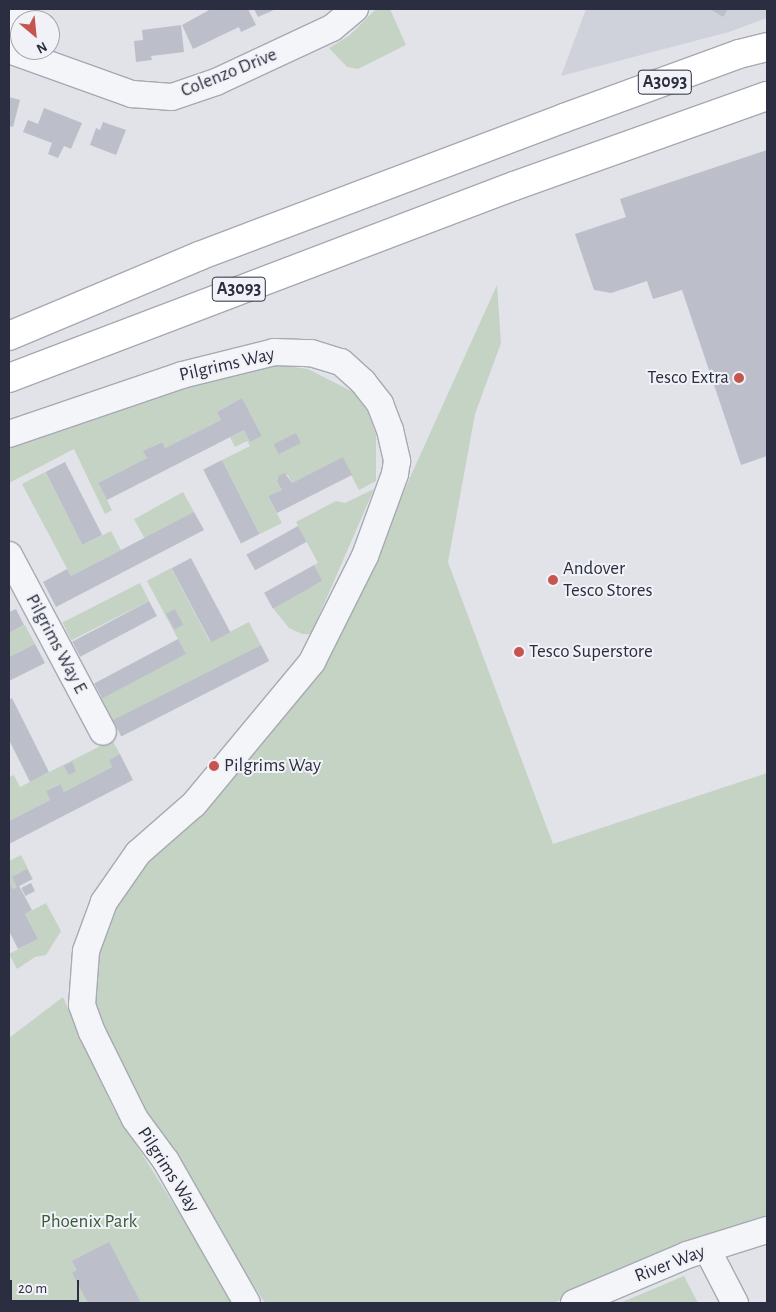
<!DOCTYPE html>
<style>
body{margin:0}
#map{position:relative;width:776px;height:1312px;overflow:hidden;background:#e2e3e9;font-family:"Alegreya Sans",sans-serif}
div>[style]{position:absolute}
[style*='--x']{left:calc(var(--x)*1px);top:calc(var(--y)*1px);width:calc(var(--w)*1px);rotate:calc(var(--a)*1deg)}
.built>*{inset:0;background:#d0d2db}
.green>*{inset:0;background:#c4d3c3;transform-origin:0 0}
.building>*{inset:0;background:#bcbec9;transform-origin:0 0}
.roads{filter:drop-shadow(1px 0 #a7a9b3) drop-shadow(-1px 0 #a7a9b3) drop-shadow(0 1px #a7a9b3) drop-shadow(0 -1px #a7a9b3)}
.street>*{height:26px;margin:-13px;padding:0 13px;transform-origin:13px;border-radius:13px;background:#f4f5f8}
.primary>*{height:28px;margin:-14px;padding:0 14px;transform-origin:14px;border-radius:14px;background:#fff}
.dots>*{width:14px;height:14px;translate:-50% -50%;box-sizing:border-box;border:2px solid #f1f2f7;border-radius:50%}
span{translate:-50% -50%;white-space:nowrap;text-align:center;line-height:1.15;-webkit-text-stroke:4px #f1f2f7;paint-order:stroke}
.shield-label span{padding:1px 4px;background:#f1f2f7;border:1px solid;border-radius:4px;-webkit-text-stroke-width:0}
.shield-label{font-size:18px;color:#2b2e40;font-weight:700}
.street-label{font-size:19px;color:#2b2e40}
.poi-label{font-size:19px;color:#2b2e40}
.right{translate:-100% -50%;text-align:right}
.left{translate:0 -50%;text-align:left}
.park-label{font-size:19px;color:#395b39}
.frame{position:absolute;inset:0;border:10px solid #2b2e40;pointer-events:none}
.north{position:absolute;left:10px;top:10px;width:50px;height:50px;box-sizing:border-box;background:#f1f2f7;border:1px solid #a2a4ae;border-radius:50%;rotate:152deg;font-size:14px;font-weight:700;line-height:20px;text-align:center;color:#2b2e40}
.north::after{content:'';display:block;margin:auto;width:18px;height:22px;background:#c6554f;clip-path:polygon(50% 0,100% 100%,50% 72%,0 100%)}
.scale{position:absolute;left:10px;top:1280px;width:69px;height:22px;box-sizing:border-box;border:2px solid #2b2e40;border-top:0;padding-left:6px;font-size:15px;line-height:18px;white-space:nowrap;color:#2b2e40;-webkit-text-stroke:4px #f1f2f7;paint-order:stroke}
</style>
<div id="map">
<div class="built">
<i style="clip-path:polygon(586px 9px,767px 9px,767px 18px,729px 32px,561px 76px)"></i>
</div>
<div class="green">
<i style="clip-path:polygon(376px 9px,390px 9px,406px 45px,358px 69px,347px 67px,329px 48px,350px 35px)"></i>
<i style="clip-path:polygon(497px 285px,501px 343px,475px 414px,448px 562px,553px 844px,767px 773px,767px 1217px,553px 1303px,265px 1303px,135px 1101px,90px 993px,97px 940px,141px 867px,328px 659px)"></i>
<i style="clip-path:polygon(279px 365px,308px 369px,353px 392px,368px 412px,376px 435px,376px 481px,359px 490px,342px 458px,292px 483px,288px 475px,281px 474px,277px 479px,282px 490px,268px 496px,282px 523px,260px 534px,222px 460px,250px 446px,247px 441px,235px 447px,230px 437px,244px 430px,250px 442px,262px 436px,242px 398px,217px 412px,221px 420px,165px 448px,161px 442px,144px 451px,147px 458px,98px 483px,112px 510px,105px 514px,74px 449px,9px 483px,9px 444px,235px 370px)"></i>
<i style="clip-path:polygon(45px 472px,83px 545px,111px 531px,121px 550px,71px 576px,22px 484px)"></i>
<i style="clip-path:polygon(374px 489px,311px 634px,302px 634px,289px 628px,272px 607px,323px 581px,314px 565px,318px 563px,296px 522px,336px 501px,345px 503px)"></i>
<i style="left:183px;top:492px;width:23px;height:56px;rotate:61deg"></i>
<i style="clip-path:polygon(171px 568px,210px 642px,249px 622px,261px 645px,113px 721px,101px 698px,186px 654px,147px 581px)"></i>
<i style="left:140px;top:583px;width:20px;height:87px;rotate:63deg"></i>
<i style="clip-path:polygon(25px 625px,35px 644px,9px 657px,9px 633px)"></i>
<i style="clip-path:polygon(112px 740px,120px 754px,109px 760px,112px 767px,64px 792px,59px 784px,46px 791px,50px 800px,9px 821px,9px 777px,14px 775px,20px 787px)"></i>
<i style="clip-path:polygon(21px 855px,33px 879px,13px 889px,9px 882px,9px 861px)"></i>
<i style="clip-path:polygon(46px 903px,61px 931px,46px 955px,35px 957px,17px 969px,9px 954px,38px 939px,25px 914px)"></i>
<i style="clip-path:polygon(63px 997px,113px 1108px,236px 1303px,9px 1303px,9px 1038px)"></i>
<i style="clip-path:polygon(684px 1276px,698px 1303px,620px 1303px,658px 1287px)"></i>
</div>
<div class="building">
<i style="clip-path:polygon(211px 9px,248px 9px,256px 25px,241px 32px,239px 27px,193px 49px,182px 25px)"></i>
<i style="clip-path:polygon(254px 9px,276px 9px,258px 17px)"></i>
<i style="clip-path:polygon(710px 9px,728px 9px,723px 17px)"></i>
<i style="clip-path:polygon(181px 25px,184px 52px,151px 56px,152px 60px,136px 62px,134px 41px,143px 40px,142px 30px)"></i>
<i style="clip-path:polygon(9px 97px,20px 100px,13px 127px,9px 126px)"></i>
<i style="clip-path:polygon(44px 108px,82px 123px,71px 149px,64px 146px,58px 158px,48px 154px,52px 143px,23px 132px,28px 120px,38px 124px)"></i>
<i style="clip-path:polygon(103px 122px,126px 130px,116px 155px,90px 145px,96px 128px,100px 130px)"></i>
<i style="clip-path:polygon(767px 150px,767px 456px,741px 465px,682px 290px,653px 299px,647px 281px,611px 293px,594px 290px,575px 234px,626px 217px,620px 199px)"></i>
<i style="clip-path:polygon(242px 398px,262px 436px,250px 442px,244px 430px,107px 500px,98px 483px,147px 458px,143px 451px,162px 442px,165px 448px,221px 420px,217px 412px)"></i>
<i style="left:296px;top:433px;width:11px;height:25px;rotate:63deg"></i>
<i style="clip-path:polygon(343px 457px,352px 475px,277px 513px,268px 496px,282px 490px,277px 481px,279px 475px,285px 473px,292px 483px)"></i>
<i style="left:222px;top:460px;width:83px;height:21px;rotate:63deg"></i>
<i style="left:65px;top:462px;width:82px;height:22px;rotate:63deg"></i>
<i style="clip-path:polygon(194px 512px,204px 530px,56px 607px,43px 582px,67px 569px,71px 576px)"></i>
<i style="left:298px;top:526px;width:18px;height:59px;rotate:61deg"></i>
<i style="left:191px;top:558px;width:84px;height:22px;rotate:62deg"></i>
<i style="left:314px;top:565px;width:18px;height:57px;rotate:61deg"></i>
<i style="left:149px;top:601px;width:17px;height:87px;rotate:62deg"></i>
<i style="clip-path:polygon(16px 609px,24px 625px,9px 633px,9px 612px)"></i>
<i style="left:175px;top:609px;width:18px;height:10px;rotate:63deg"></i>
<i style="left:178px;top:639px;width:17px;height:95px;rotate:62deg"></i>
<i style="clip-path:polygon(35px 644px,45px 663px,9px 681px,9px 657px)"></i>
<i style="left:261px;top:645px;width:18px;height:166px;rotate:63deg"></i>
<i style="clip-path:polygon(12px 698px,49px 772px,30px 782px,9px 740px,9px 700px)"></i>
<i style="clip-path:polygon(120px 754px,133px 780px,9px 844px,9px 821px,50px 800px,46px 791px,60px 784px,64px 792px,112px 767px,109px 760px)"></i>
<i style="clip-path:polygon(72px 762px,76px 771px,69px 775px,64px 766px)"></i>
<i style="clip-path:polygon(27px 869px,32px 879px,19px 886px,32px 910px,25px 914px,38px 939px,18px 949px,9px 931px,9px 882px,13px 889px,17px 887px,12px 877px)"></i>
<i style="left:31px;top:883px;width:9px;height:11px;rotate:63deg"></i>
<i style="clip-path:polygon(109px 1242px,141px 1303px,88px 1303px,72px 1273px,77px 1270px,72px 1261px)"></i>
</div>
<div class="roads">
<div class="street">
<i style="--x:9;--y:50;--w:131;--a:19.7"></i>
<i style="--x:132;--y:94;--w:40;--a:4.3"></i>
<i style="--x:172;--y:97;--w:46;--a:-18.8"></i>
<i style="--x:216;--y:82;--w:128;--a:-25"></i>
<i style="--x:332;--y:28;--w:30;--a:-40"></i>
<i style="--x:10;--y:51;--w:44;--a:-74.1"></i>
<i style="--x:9;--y:434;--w:183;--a:-18.8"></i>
<i style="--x:182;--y:375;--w:95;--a:-14"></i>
<i style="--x:274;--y:352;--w:37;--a:2"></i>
<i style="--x:311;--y:353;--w:31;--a:17"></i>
<i style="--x:341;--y:362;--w:30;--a:42"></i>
<i style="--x:363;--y:382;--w:28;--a:52"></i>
<i style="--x:380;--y:404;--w:28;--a:69"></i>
<i style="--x:390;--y:430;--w:32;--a:77"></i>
<i style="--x:397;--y:461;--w:13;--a:99"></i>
<i style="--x:395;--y:474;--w:87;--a:110.1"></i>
<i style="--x:365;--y:556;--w:119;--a:116.6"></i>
<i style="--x:312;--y:662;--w:185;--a:129.7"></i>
<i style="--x:194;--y:804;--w:74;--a:138.8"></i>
<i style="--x:138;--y:853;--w:60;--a:124.8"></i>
<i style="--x:104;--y:902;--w:52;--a:110.2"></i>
<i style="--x:86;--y:951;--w:54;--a:94.2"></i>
<i style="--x:82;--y:1005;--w:29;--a:70"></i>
<i style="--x:92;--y:1032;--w:97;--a:63.7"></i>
<i style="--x:135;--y:1119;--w:52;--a:53.6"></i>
<i style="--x:166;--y:1161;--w:163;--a:60.3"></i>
<i style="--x:9;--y:555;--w:200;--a:62"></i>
<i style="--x:707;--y:1249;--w:61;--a:62.6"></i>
<i style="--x:574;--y:1303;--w:123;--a:-23"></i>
<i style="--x:687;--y:1255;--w:84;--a:-17.4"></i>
</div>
<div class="primary">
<i style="--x:9;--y:336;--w:206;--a:-22.8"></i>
<i style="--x:199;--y:256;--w:390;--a:-20.7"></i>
<i style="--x:564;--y:118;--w:186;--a:-20.1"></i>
<i style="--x:739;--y:54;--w:29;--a:-14"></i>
<i style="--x:9;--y:378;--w:540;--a:-20.82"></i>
<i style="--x:514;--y:186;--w:269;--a:-19.6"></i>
</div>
</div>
<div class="dots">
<i style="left:739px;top:378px;background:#c6554f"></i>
<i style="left:553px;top:580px;background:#c6554f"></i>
<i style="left:519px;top:652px;background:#c6554f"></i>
<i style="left:214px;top:766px;background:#c6554f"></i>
</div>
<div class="shield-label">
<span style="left:665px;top:82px">A3093</span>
<span style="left:239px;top:289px">A3093</span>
</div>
<div class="street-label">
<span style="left:229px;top:73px;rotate:-22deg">Colenzo Drive</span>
<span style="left:227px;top:365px;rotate:-13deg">Pilgrims Way</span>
<span style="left:56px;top:644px;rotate:62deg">Pilgrims Way E</span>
<span style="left:168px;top:1170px;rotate:57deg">Pilgrims Way</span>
<span style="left:670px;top:1264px;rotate:-21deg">River Way</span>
</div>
<div class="poi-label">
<span class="right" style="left:729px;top:378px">Tesco Extra</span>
<span class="left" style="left:563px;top:580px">Andover<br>Tesco Stores</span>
<span class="left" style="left:529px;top:652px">Tesco Superstore</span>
<span class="left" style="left:224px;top:766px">Pilgrims Way</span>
</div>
<div class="park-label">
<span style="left:89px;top:1222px">Phoenix Park</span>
</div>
<div class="frame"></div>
<div class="north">N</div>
<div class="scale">20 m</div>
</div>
